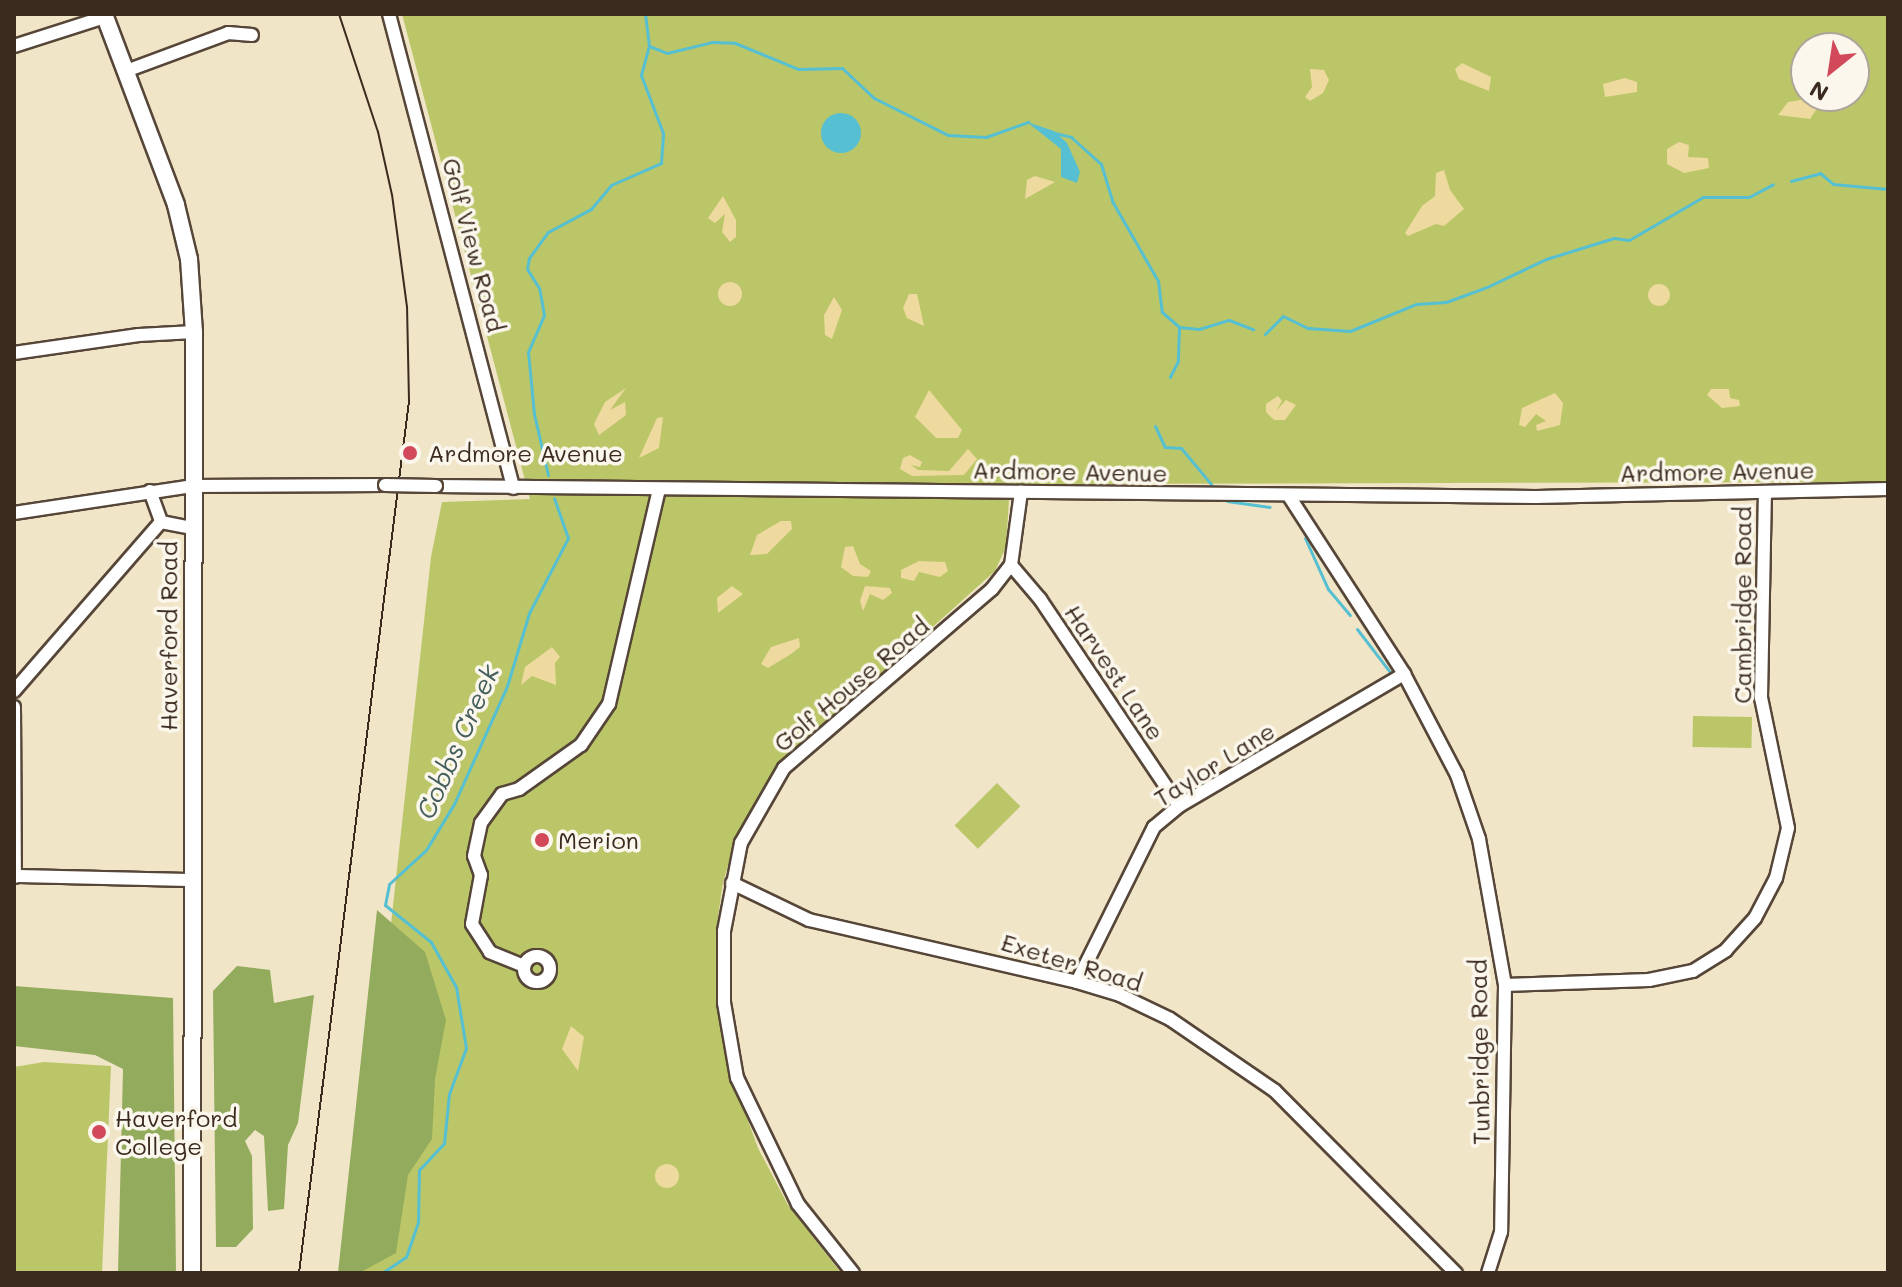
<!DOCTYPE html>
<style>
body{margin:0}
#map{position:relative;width:1902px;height:1287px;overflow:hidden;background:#f1e5c8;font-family:Mali,sans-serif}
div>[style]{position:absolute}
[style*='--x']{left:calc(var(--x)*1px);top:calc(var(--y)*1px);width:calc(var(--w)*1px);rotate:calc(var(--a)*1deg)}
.green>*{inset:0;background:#bac667;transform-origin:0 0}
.forest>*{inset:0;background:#93ab5c}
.sand>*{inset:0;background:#eeda9e}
.round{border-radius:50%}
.water>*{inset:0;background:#56c0d2}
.stream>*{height:3px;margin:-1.5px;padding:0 1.5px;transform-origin:1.5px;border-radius:1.5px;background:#56c0d2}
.roads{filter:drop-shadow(2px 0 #564638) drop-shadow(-2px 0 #564638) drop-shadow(0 2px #564638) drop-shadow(0 -2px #564638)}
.minor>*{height:12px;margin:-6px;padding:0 6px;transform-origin:6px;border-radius:6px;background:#fff}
.minor>.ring{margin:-6px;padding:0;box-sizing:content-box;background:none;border:12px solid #fff;border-radius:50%}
.major>*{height:16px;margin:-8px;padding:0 8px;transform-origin:8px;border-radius:8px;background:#fff}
.tram>*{height:2px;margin:-1px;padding:0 1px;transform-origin:1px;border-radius:1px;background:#3b2a1e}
.bridges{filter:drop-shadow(2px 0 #564638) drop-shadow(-2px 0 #564638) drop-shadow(0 2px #564638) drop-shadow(0 -2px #564638)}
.minor-bridge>*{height:12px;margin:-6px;padding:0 6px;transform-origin:6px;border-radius:6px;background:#fff}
.dots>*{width:22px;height:22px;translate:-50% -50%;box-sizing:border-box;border:4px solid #fbf7ec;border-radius:50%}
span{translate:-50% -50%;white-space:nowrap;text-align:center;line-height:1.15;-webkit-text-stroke:7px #fbf7ec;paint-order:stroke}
.street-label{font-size:24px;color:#3b2a1e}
.poi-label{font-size:24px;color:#3b2a1e}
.left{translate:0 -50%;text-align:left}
.water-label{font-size:26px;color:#445e5d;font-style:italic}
.frame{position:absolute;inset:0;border:16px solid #3b2a1e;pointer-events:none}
.north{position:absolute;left:1790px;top:32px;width:80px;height:80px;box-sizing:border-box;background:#fbf7ec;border:2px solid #aea59a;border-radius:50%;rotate:210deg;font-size:22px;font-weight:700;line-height:32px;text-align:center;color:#3b2a1e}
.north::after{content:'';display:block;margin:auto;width:28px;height:36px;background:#d1495b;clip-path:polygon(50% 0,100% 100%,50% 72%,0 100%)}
</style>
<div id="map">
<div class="green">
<i style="clip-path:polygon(evenodd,402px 14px,1888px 14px,1888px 482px,1010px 484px,1006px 547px,995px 571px,779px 765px,736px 840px,723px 882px,716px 931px,732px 1077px,758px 1148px,788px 1205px,841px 1273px,353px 1273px,431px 557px,442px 502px,530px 499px,402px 14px,1806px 48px,1854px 48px,1854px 96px,1806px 96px,1806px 48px)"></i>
<i style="left:1693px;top:716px;width:59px;height:31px;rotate:1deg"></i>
<i style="left:997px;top:783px;width:33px;height:60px;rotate:45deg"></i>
<i style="clip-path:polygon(44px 1062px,111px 1066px,102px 1273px,14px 1273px,14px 1067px)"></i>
</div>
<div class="forest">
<i style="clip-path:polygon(377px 910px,425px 952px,446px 1020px,435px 1079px,432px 1139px,408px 1175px,396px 1253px,359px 1273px,338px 1273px)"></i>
<i style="clip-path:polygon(237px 966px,270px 970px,274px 1003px,314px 995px,298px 1123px,288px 1145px,284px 1209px,268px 1211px,264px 1136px,255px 1130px,245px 1141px,252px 1156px,253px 1229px,236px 1247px,216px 1247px,213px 991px)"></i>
<i style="clip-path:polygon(14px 986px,173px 998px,176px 1273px,118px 1273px,123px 1069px,95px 1055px,14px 1046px)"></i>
</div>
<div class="sand">
<i style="clip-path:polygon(1462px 63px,1491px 77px,1489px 91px,1459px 79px,1455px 69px)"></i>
<i style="clip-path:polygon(1310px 69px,1324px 70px,1329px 80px,1323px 93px,1310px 101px,1305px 97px,1312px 87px)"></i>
<i style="clip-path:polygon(1625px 78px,1637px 82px,1637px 92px,1605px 97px,1603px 84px)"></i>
<i style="clip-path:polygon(1807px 99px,1818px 107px,1810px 119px,1778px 115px,1788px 102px)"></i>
<i style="clip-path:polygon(1679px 142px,1689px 145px,1688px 157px,1708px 158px,1709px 168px,1684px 173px,1667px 164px,1667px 149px)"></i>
<i style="clip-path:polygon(1444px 170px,1450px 190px,1464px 209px,1444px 226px,1436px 224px,1408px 236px,1405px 233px,1422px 206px,1435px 196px,1436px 173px)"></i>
<i style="clip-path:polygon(1035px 176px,1055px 182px,1025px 199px,1027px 180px)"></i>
<i style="clip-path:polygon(723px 196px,736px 220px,736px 237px,730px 242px,722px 232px,725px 214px,715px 223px,708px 218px)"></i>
<i class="round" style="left:718px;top:282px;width:24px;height:24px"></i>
<i class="round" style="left:1648px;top:284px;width:22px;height:22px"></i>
<i style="clip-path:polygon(909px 294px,917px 294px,924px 326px,907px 318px,903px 308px)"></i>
<i style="clip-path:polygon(834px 297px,842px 310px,832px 339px,825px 335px,824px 315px)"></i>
<i style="clip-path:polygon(626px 388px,610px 410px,625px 402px,626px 415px,599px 435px,594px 424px,605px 402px)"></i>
<i style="clip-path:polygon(1711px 389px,1729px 389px,1730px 398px,1739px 400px,1740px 406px,1722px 408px,1707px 395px)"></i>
<i style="clip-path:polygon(929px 390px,962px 430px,958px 438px,936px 438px,915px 417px)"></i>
<i style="clip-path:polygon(1555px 393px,1563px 403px,1560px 425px,1537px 431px,1536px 425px,1546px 421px,1536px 414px,1525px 427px,1519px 425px,1522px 408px)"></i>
<i style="clip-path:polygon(1278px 396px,1282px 401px,1276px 411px,1286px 400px,1296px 405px,1285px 420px,1274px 420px,1266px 412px,1266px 404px)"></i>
<i style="clip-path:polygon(663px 417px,659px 448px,639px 458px,657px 418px)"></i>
<i style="clip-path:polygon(968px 449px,977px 459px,964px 475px,912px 476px,900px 469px,903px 458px,910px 455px,922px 462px,920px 467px,911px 465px,918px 470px,949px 471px)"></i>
<i style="clip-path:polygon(781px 521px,791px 521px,792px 529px,767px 554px,750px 555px,757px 535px)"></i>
<i style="clip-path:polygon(853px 546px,860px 564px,871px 571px,868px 577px,853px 576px,841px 567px,845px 547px)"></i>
<i style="clip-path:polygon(919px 561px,945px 562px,948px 571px,940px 577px,919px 572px,914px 581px,901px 578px,901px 570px)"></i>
<i style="clip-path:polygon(732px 586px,743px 594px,718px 613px,717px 598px)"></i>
<i style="clip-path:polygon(865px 586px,890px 588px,892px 593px,883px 600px,870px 594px,863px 611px,860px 601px)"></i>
<i style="clip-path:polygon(799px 638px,800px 647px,791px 654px,768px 668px,761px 664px,771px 647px)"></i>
<i style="clip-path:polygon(552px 647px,560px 657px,555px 663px,556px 685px,532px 676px,521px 685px,525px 667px)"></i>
<i style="clip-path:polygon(571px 1026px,584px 1037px,578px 1071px,562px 1049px)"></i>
<i class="round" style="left:655px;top:1164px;width:24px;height:24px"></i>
</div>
<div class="water">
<i class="round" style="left:821px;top:113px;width:40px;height:40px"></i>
<i style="clip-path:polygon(1027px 122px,1054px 131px,1067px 143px,1080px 172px,1077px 183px,1061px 177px,1061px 149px)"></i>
</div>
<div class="stream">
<i style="--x:649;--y:46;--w:19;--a:21"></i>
<i style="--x:667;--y:53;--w:46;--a:-13.7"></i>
<i style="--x:712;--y:42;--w:23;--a:2"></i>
<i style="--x:735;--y:43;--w:68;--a:22.4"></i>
<i style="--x:798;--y:69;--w:44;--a:-1.3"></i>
<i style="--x:842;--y:68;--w:44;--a:43.2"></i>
<i style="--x:874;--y:98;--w:83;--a:26.6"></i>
<i style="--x:948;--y:135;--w:38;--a:3"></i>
<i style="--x:986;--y:137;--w:45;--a:-19.7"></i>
<i style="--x:1046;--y:131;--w:26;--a:13"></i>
<i style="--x:1071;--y:137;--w:40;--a:42"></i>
<i style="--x:1101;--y:164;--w:39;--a:73"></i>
<i style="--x:1112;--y:201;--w:92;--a:60.1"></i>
<i style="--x:1158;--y:281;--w:31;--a:83"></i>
<i style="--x:1162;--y:312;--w:23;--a:41"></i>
<i style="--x:1179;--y:327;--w:34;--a:92"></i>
<i style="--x:1178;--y:361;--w:18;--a:117"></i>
<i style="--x:1791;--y:181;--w:30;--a:-15"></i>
<i style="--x:1820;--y:173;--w:17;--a:40"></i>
<i style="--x:1833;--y:184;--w:55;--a:5.2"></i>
<i style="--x:1179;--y:327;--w:20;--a:6"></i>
<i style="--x:1199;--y:329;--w:31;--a:-17"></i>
<i style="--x:1229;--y:320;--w:26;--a:21"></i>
<i style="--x:1265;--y:334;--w:25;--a:-45"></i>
<i style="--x:1283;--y:316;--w:28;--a:26"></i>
<i style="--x:1308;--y:328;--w:42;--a:4.1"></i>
<i style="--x:1350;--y:331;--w:71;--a:-22.2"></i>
<i style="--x:1416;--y:304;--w:30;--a:-4"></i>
<i style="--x:1446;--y:302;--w:44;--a:-20.1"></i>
<i style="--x:1487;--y:287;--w:65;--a:-25.4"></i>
<i style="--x:1546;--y:259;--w:71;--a:-17.2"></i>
<i style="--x:1614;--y:238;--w:15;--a:8"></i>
<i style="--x:1629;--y:240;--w:86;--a:-30.2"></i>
<i style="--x:1703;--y:197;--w:46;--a:0"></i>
<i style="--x:1749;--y:197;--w:27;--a:-28"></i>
<i style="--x:1155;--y:426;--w:23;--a:65"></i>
<i style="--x:1165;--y:447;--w:16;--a:4"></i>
<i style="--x:1181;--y:448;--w:47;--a:50.2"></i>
<i style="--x:548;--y:475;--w:63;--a:-102.9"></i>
<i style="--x:534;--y:414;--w:62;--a:-95.5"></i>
<i style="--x:528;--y:352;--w:40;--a:-66.6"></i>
<i style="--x:544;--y:315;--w:27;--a:-100"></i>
<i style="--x:539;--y:288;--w:22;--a:-122"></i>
<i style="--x:527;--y:269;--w:11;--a:-80"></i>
<i style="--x:529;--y:258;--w:32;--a:-54"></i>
<i style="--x:548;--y:232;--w:49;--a:-28.1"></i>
<i style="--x:591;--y:209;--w:31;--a:-50"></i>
<i style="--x:611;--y:185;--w:55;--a:-23.7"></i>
<i style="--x:661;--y:163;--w:30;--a:-86"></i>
<i style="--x:663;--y:133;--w:62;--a:-110.8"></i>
<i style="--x:641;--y:75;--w:30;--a:-75"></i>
<i style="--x:649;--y:46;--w:32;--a:-97"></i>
<i style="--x:1227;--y:501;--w:43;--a:7.9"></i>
<i style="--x:1305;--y:538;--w:56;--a:65.7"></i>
<i style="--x:1328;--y:589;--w:34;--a:50"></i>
<i style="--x:1357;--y:629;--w:54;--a:52.5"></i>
<i style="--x:382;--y:1273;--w:29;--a:-34"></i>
<i style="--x:406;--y:1257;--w:36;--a:-71"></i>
<i style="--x:418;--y:1223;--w:53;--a:-88.9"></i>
<i style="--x:419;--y:1170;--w:37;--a:-47"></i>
<i style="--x:444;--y:1143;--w:49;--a:-84.2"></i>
<i style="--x:449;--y:1094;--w:49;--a:-69.7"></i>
<i style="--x:466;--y:1048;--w:62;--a:-99.3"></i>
<i style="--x:456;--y:987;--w:51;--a:-119.1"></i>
<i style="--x:431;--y:942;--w:59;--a:-141.2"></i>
<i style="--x:385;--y:905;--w:21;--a:-79"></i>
<i style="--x:389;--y:884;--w:50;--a:-42.6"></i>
<i style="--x:426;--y:850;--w:54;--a:-58.7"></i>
<i style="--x:454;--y:804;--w:129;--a:-65.8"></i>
<i style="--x:507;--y:686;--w:76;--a:-73.2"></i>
<i style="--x:529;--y:613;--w:85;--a:-62.5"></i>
<i style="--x:568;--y:538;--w:42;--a:-109.3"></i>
</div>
<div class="roads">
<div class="minor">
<i style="--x:389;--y:14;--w:490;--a:75.3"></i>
<i style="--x:14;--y:46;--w:96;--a:-17.7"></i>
<i style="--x:126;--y:71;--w:109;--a:-20.4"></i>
<i style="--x:228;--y:33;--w:24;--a:5"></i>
<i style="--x:14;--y:353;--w:126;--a:-8.2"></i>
<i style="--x:139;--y:335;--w:55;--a:-3.1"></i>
<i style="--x:436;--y:486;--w:1100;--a:0.57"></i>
<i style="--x:1536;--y:497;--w:352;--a:-1.3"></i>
<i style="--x:150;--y:491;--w:33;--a:70"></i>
<i style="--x:161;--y:522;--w:32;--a:11"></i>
<i style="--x:1289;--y:496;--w:212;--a:57.1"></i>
<i style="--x:1404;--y:674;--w:114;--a:62.3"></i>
<i style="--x:1457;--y:775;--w:68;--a:71"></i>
<i style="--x:1479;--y:839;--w:148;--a:79.9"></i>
<i style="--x:1505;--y:985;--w:247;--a:90.9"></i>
<i style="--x:1501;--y:1232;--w:43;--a:107.6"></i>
<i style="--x:14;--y:513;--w:180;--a:-8.6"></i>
<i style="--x:192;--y:486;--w:193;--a:-0.3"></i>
<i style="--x:1011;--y:565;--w:45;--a:49.5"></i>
<i style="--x:1040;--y:599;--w:249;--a:56.1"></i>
<i style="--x:14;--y:691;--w:224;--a:-49"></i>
<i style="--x:14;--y:707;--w:170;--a:89.7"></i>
<i style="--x:14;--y:876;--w:179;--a:1.3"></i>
<i style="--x:732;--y:883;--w:85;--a:25.7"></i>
<i style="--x:809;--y:920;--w:275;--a:13"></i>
<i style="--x:1077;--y:982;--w:45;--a:16.8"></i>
<i style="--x:1120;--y:995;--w:55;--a:25.6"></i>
<i style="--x:1170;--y:1019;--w:127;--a:34.4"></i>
<i style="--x:1275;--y:1091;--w:257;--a:45.2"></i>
<i class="ring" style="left:524px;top:956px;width:14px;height:14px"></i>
<i style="--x:524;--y:966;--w:37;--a:-158"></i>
<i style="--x:490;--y:952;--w:33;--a:-123"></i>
<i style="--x:472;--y:924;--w:50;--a:-79.6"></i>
<i style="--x:481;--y:875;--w:20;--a:-110"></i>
<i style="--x:474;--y:856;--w:34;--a:-78"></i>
<i style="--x:481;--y:823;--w:36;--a:-54"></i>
<i style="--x:502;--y:794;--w:18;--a:-16"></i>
<i style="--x:519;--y:789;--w:76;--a:-35.4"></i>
<i style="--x:581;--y:745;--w:50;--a:-55.7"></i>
<i style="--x:609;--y:704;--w:221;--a:-76.9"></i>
<i style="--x:1077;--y:982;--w:173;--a:-63.6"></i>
<i style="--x:1154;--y:827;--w:33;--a:-40"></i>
<i style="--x:1179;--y:806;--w:261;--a:-30.4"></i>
<i style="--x:1505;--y:985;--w:144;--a:-2"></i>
<i style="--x:1649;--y:980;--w:45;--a:-11.6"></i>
<i style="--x:1693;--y:971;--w:39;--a:-32"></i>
<i style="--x:1726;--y:950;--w:43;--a:-47.8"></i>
<i style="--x:1755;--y:918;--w:45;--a:-62.3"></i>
<i style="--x:1776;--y:878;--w:51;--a:-76.5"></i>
<i style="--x:1788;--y:828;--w:133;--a:-101.7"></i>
<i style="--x:1761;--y:698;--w:206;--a:-88.9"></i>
<i style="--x:853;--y:1273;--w:88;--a:-128.6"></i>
<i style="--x:798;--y:1204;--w:140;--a:-115.8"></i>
<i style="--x:737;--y:1078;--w:76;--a:-99.8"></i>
<i style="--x:724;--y:1003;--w:72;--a:-90"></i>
<i style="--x:724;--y:931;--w:90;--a:-79.1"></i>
<i style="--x:741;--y:843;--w:86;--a:-60.2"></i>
<i style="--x:784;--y:768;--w:274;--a:-40.7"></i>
<i style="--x:992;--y:589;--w:31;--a:-52"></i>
<i style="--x:1011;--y:565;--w:74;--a:-82.2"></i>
</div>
<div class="major">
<i style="--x:104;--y:14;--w:204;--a:69.3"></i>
<i style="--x:176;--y:205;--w:56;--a:76.5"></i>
<i style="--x:189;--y:259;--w:73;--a:86.1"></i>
<i style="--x:194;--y:332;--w:941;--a:90.12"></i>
</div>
</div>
<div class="tram">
<i style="--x:299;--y:1273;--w:879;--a:-82.81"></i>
<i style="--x:409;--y:401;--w:94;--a:-91.2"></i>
<i style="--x:407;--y:307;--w:113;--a:-97.6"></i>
<i style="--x:392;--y:195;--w:65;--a:-102.5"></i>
<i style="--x:378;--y:132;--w:124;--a:-108.3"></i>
</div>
<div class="bridges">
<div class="minor-bridge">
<i style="--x:385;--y:485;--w:51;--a:1.1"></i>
</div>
</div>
<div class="dots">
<i style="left:410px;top:453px;background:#d1495b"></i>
<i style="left:542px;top:840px;background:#d1495b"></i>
<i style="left:99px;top:1132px;background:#d1495b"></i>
</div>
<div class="street-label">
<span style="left:474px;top:245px;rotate:75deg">Golf View Road</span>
<span style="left:1070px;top:471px;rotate:1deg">Ardmore Avenue</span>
<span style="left:1717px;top:471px;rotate:-1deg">Ardmore Avenue</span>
<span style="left:1742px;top:605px;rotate:-90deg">Cambridge Road</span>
<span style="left:168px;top:636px;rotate:-90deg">Haverford Road</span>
<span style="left:1115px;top:672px;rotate:56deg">Harvest Lane</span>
<span style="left:851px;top:684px;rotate:-40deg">Golf House Road</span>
<span style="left:1214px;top:764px;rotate:-32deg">Taylor Lane</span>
<span style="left:1072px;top:962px;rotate:17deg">Exeter Road</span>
<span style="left:1479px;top:1052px;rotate:-91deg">Tunbridge Road</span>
</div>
<div class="poi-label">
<span class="left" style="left:428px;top:453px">Ardmore Avenue</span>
<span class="left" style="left:558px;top:840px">Merion</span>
<span class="left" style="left:115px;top:1132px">Haverford<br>College</span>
</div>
<div class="water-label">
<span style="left:458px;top:742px;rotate:-66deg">Cobbs Creek</span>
</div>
<div class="frame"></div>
<div class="north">N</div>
</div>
